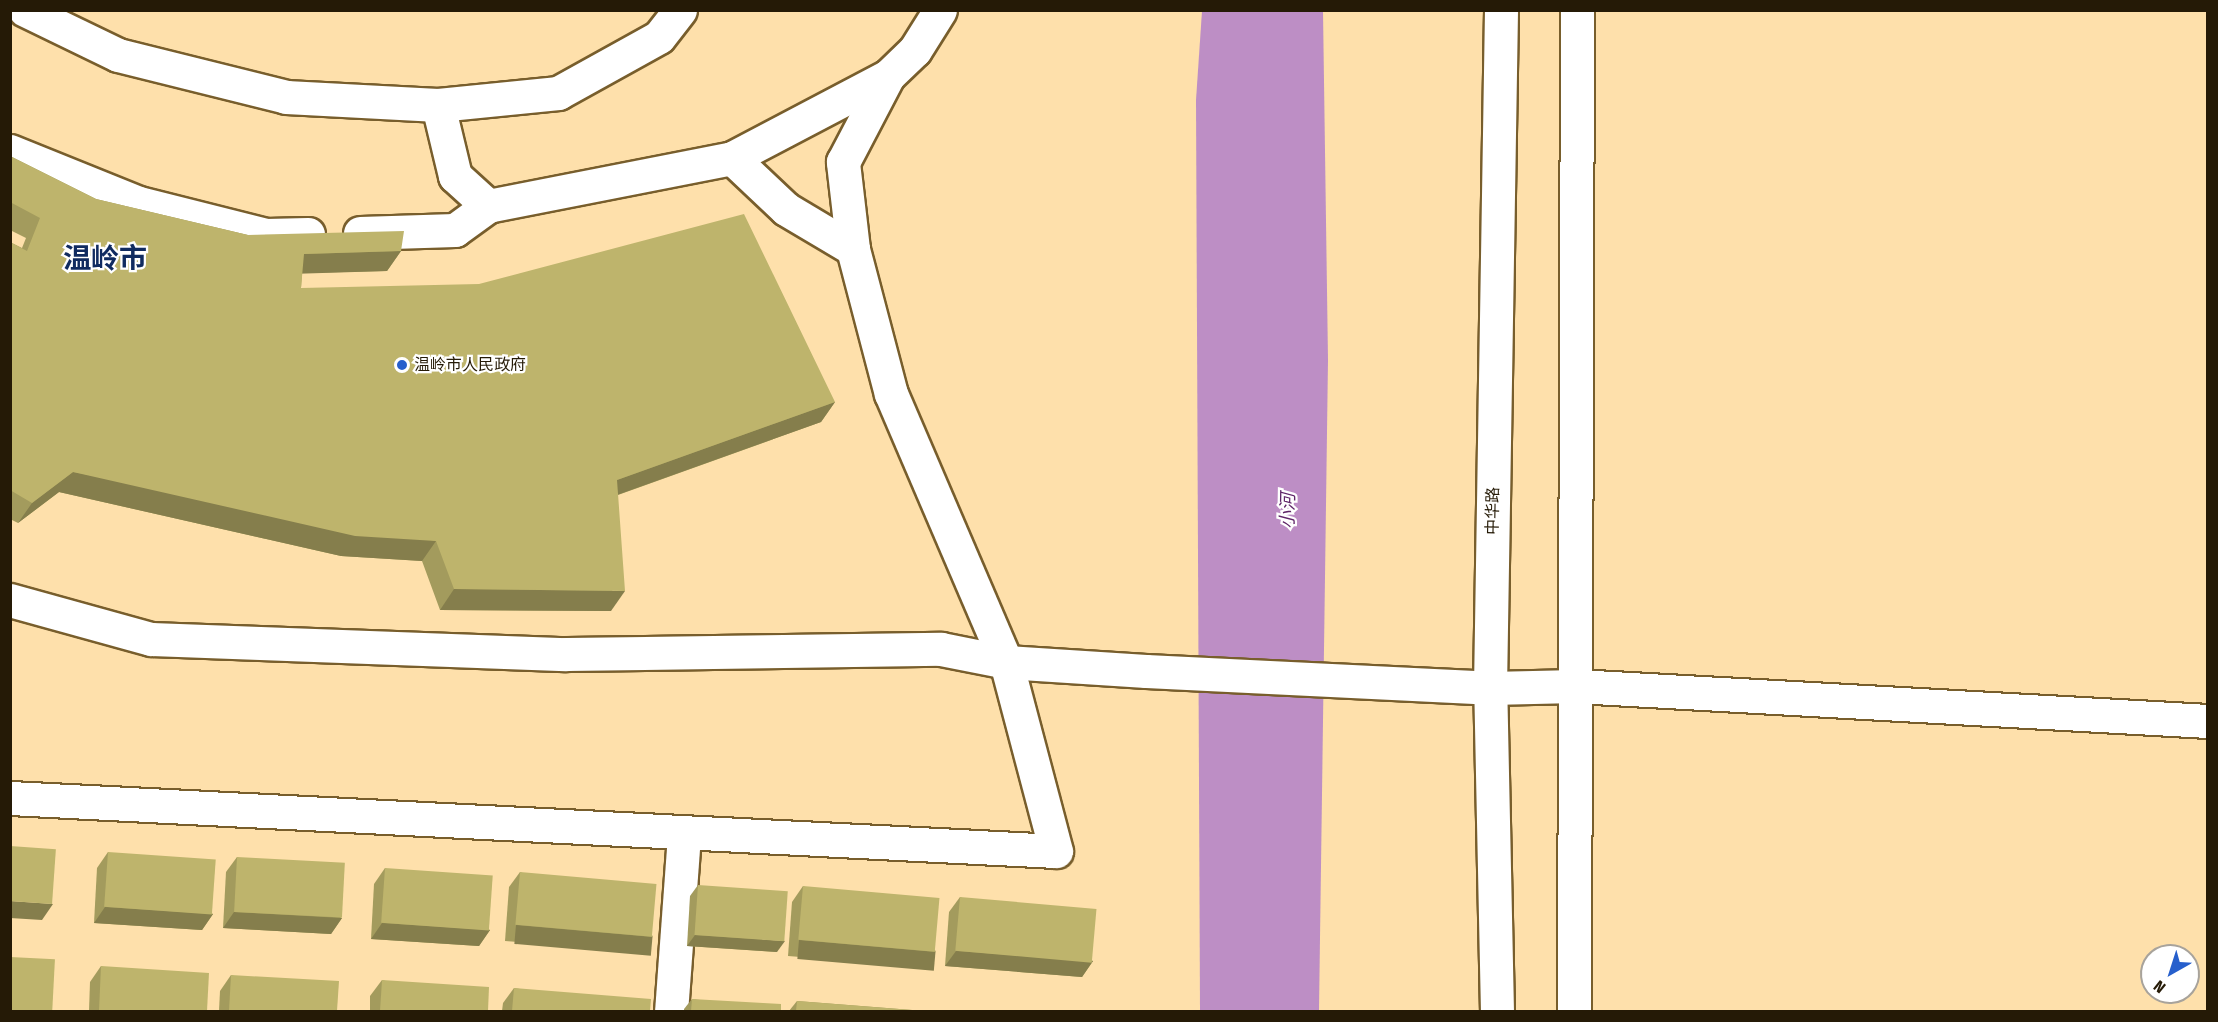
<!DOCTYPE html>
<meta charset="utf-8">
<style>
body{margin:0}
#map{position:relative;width:2218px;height:1022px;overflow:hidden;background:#fee0ab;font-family:"Fira Sans Condensed","Noto Sans SC",sans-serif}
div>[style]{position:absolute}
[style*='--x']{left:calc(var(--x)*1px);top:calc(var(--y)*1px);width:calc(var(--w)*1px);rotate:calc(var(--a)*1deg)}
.water>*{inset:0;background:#bd8ec5}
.roads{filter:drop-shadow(2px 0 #785e2c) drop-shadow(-2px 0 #785e2c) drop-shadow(0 2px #785e2c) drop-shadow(0 -2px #785e2c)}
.minor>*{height:33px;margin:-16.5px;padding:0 16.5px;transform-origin:16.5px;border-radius:16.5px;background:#fff}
.major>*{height:33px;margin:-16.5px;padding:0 16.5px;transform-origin:16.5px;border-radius:16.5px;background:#fff}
.wall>*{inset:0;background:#a39b5d}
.shaded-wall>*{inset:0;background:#857e4c;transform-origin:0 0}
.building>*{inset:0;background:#beb46c;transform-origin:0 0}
.dots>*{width:16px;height:16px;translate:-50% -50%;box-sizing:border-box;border:3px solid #fff;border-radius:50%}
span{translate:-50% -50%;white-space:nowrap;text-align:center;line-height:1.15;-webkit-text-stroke:4.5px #fff;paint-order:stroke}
.poi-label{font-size:16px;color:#251a06}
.left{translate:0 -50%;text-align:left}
.street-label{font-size:16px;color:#251a06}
.water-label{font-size:18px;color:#5f2568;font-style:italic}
.town-label{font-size:28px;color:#102b60;font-weight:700}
.frame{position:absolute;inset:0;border:12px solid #251a06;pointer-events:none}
.north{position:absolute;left:2140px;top:944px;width:60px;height:60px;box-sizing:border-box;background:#fff;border:2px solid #a8a39b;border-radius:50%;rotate:219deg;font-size:16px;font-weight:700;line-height:24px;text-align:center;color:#251a06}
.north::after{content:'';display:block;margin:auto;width:21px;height:27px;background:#265fcc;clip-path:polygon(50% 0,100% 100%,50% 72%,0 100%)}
</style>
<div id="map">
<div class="water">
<i style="clip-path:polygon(1202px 11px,1323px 11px,1328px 360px,1319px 1011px,1200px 1011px,1196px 100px)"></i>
</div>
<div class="roads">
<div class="minor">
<i style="--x:25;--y:10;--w:103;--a:25.8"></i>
<i style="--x:118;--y:55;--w:173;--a:14"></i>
<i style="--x:286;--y:97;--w:152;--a:3"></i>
<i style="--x:438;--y:105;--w:121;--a:-5.7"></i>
<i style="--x:558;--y:93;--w:115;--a:-29"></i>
<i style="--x:659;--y:37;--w:34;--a:-52"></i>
<i style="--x:438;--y:105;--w:73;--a:76.5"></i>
<i style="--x:455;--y:176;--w:45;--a:42.3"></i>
<i style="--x:488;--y:206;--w:249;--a:-11.1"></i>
<i style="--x:732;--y:158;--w:176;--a:-27.7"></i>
<i style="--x:888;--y:76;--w:37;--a:-44"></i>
<i style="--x:915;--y:50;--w:47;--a:-58"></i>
<i style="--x:10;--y:151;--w:139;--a:22"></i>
<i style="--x:139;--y:203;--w:131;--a:14.1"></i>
<i style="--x:266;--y:235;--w:42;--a:-1.4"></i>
<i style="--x:732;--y:158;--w:74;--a:43.4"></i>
<i style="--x:786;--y:209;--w:78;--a:30.8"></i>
<i style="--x:360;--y:233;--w:95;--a:-1.8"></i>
<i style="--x:455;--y:230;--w:41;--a:-36"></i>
<i style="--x:10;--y:600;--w:146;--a:15.5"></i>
<i style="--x:151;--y:639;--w:415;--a:2.1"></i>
<i style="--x:566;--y:654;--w:375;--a:-0.8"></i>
<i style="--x:941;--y:649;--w:66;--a:11.3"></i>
<i style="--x:1006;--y:662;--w:140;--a:3.7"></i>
<i style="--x:1146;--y:671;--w:344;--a:2.8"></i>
<i style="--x:1490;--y:688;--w:86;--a:-1.3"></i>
<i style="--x:1576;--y:686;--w:633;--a:3.17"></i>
<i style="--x:10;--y:798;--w:1047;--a:2.9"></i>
<i style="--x:1056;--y:851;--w:196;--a:-104.8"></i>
<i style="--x:1006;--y:662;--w:292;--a:-113.2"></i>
<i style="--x:891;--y:394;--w:150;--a:-104.7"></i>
<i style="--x:853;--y:249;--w:88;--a:-96.6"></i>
<i style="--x:843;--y:162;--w:97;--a:-62.4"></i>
<i style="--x:671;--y:1012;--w:179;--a:-85.8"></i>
</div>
<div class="major">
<i style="--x:1497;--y:1012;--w:324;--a:-91.2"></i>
<i style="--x:1490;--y:688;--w:678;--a:-89.07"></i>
<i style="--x:1574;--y:1012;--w:1002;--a:-89.83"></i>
</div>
</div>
<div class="wall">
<i style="clip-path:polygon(10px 156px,96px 199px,248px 235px,401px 251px,387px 271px,302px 273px,301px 288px,835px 402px,821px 422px,618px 495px,611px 611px,440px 610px,422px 561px,341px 556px,59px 492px,18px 523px,10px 519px,10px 242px,22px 248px,26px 238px,10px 230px)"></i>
<i style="clip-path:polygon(108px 852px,213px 914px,202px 930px,94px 923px,97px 868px)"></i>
<i style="clip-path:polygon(237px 857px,342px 918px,331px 934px,223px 928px,226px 872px)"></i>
<i style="clip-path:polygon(385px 868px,490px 930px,479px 946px,371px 939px,374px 884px)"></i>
<i style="clip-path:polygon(520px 872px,653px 936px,642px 952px,505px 941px,509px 887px)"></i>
<i style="clip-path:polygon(698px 885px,777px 952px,687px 946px,690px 896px)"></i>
<i style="clip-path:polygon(803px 886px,936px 951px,925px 967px,788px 956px,792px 902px)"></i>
<i style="clip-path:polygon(960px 897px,1093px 961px,1082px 977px,945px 966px,949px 912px)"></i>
<i style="clip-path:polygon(101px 966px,207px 1011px,89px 1011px,90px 982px)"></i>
<i style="clip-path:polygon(231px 975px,337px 1011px,219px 1011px,220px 991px)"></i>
<i style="clip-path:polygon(382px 980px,488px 1011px,370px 1011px,370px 996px)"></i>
<i style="clip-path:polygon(514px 988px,650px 1011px,502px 1011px,503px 1003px)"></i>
<i style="clip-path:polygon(692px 999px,781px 1011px,684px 1011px,684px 1009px)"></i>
<i style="clip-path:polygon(797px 1001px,925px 1011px,789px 1011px)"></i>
</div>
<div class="shaded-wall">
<i style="clip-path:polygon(401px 251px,387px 271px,290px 274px,304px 254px)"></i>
<i style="clip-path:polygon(835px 402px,821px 422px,603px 500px,617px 480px)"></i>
<i style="clip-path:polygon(73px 472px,436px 541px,422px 561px,341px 556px,59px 492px,18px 523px,32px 503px)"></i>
<i style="clip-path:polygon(454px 589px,625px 591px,611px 611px,440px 610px)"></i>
<i style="clip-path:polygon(10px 901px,53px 904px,42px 920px,10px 918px)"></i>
<i style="clip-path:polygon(105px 907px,213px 914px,202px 930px,94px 923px)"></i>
<i style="clip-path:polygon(234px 912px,342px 918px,331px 934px,223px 928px)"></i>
<i style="clip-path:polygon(382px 923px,490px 930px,479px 946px,371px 939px)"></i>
<i style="left:516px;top:925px;width:137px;height:19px;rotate:5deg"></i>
<i style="clip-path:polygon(695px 935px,785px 941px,777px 952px,687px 946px)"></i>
<i style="left:799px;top:940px;width:137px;height:19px;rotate:5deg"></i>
<i style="clip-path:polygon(956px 951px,1093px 961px,1082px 977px,945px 966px)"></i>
</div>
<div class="building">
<i style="clip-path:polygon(10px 156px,96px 199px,248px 235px,404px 231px,401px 251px,304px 254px,301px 288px,479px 284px,744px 214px,835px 402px,617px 480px,625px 591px,454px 589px,436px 541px,355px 536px,73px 472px,32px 503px,10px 490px,10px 242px,27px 251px,40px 218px,10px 202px)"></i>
<i style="left:10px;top:846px;width:46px;height:55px;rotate:4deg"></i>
<i style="left:108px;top:852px;width:108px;height:55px;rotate:4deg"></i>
<i style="left:237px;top:857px;width:108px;height:55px;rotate:3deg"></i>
<i style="left:385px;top:868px;width:108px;height:55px;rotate:4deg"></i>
<i style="left:520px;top:872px;width:137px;height:53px;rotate:5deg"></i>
<i style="left:698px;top:885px;width:90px;height:50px;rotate:4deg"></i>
<i style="left:803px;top:886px;width:137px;height:54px;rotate:5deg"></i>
<i style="left:960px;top:897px;width:137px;height:54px;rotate:5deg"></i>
<i style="left:10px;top:957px;width:45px;height:54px;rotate:3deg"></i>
<i style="clip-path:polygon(101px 966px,209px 973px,207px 1011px,99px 1011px)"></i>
<i style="clip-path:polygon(231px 975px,339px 981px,337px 1011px,229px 1011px)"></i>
<i style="clip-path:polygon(382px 980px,489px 987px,488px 1011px,380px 1011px)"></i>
<i style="clip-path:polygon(514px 988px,651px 999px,650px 1011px,512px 1011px)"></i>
<i style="clip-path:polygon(692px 999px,781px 1004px,781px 1011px,691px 1011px)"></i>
<i style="clip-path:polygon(797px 1001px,925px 1011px,796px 1011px)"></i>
</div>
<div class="dots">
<i style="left:402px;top:365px;background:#265fcc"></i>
</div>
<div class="poi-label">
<span class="left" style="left:414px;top:365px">温岭市人民政府</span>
</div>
<div class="street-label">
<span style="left:1493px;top:511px;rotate:-89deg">中华路</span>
</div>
<div class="water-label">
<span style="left:1288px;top:511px;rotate:-89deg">小河</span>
</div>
<div class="town-label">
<span style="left:105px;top:259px">温岭市</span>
</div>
<div class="frame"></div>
<div class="north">N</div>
</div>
